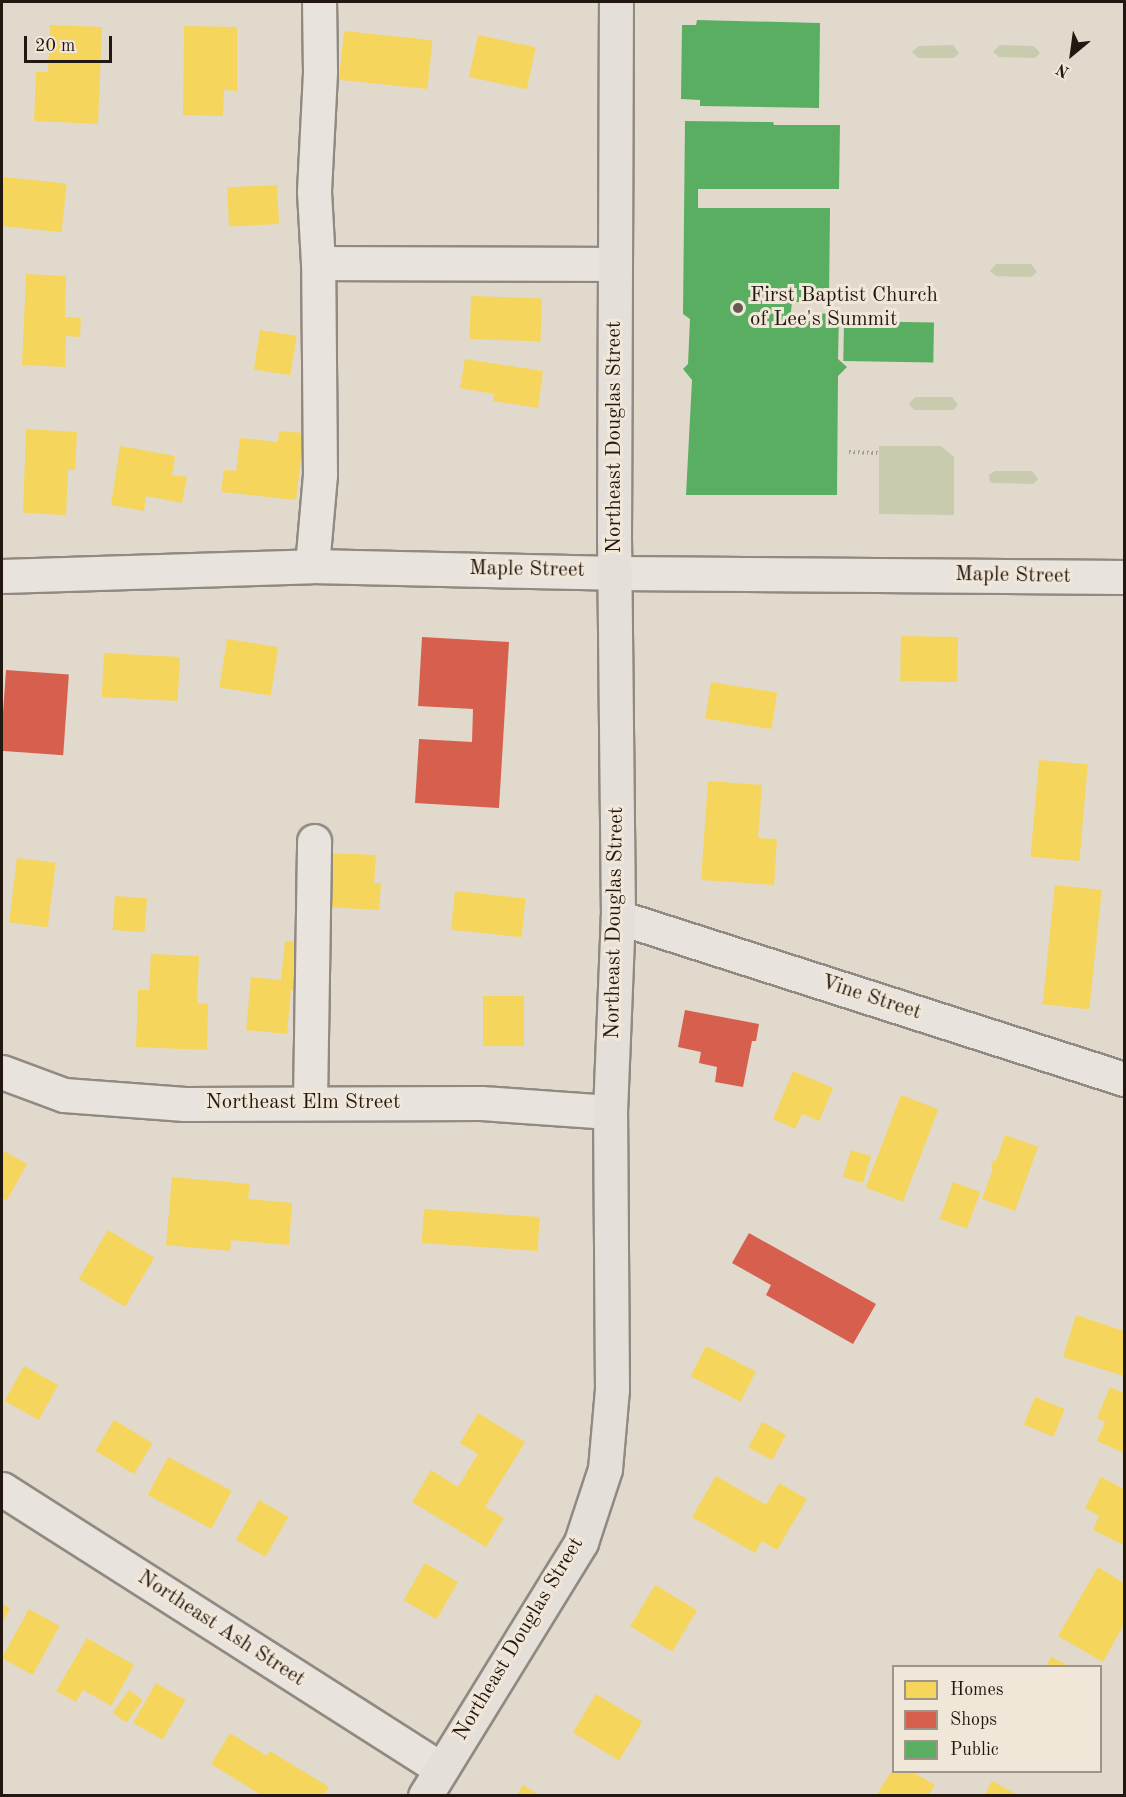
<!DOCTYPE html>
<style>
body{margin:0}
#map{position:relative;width:1126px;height:1797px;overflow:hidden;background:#e1d9cc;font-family:"Old Standard TT",serif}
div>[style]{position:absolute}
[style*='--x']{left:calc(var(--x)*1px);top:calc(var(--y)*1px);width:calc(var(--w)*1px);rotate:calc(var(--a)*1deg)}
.green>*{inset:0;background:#c8cbae}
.homes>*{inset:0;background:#f6d55c;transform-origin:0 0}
.shops>*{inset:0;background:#d6604d;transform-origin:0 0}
.public>*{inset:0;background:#5aae61;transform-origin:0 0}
.path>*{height:4px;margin-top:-2px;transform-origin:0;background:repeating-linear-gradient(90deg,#a29e98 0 1.5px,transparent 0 4.5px)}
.roads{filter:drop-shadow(2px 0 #908a82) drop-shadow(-2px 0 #908a82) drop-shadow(0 2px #908a82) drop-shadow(0 -2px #908a82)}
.minor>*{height:33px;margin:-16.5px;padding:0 16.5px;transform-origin:16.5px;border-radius:16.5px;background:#e8e3dd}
.major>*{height:33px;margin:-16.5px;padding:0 16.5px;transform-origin:16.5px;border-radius:16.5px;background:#e4dfd8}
.dots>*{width:16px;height:16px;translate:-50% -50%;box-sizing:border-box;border:3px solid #f1e7d8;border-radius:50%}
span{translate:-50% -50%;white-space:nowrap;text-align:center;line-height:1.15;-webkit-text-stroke:6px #f1e7d8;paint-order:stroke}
.poi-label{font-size:21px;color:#221711}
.left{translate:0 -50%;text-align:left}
.street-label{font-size:21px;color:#221711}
.frame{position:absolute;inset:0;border:3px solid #221711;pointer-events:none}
.legend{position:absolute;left:892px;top:1665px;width:210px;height:108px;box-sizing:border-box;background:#f1e7d8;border:2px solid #9e9488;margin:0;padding:8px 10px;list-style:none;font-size:18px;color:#221711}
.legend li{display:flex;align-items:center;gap:12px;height:30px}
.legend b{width:30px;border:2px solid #9e9488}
.north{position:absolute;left:1042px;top:24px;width:60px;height:60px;-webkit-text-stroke:4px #f1e7d8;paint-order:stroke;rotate:209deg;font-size:16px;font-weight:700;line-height:24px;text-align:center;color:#221711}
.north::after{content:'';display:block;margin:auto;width:21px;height:27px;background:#221711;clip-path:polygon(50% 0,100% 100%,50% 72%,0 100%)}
.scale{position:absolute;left:24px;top:36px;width:88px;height:27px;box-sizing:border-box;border:3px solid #221711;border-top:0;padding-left:8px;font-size:18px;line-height:21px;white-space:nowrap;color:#221711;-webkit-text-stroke:4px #f1e7d8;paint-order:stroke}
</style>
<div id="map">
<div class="green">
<i style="clip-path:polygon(953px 45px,959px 53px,954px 58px,918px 58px,912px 52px,919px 46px)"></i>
<i style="clip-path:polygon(1000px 45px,1034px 46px,1040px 53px,1035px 58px,999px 57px,993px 52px)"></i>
<i style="clip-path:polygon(996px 264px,1031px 264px,1037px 272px,1031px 277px,996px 276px,990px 271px)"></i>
<i style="clip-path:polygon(915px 397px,952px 397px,958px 405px,953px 410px,914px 410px,909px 404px)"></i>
<i style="clip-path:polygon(879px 446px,941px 446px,954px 457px,954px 515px,879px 514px)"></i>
<i style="clip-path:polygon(995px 471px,1032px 471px,1038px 479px,1033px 484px,994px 483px,990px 482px,989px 475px)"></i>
</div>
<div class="homes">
<i style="clip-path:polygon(50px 25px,102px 27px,98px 124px,34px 121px,36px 72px,48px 72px)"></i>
<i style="clip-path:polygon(184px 26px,237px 27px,237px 91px,224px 90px,223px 116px,183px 115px)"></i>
<i style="left:344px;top:31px;width:89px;height:49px;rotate:6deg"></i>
<i style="left:478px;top:35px;width:59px;height:43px;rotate:12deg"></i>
<i style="left:4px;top:177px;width:63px;height:49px;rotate:6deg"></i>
<i style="left:277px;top:185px;width:39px;height:50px;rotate:87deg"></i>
<i style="clip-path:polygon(26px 274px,66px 276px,65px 317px,81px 318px,80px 337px,66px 336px,65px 367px,22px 365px)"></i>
<i style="left:471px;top:296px;width:71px;height:43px;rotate:2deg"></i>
<i style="left:260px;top:330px;width:37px;height:40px;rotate:9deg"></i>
<i style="clip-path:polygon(465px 359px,543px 371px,538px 408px,493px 401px,494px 394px,460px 388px)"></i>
<i style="clip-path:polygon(26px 429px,77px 432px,75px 470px,68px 470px,66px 515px,23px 513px)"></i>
<i style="clip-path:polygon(279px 431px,304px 433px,296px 500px,221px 492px,224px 470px,236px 471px,240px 438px,278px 442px)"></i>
<i style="clip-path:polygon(120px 446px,175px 456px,172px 475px,187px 477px,182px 503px,146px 496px,144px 511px,111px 505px)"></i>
<i style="left:901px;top:636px;width:57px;height:45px;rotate:1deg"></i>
<i style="left:227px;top:639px;width:52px;height:49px;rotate:9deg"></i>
<i style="left:104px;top:653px;width:76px;height:44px;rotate:3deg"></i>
<i style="left:711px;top:682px;width:67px;height:37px;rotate:9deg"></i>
<i style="left:1039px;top:760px;width:49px;height:97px;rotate:5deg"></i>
<i style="clip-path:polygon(708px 781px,762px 785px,758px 838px,777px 839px,774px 885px,701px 880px)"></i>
<i style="clip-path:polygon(329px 853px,376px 855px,374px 883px,381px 883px,379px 910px,326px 907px)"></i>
<i style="left:17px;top:858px;width:39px;height:65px;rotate:7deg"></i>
<i style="left:1055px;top:885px;width:47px;height:120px;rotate:6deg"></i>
<i style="left:455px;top:891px;width:71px;height:39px;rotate:6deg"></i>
<i style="left:115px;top:896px;width:32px;height:34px;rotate:4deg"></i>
<i style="clip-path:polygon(285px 941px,309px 943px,304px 991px,291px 990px,287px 1034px,246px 1030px,251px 977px,281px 980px)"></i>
<i style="clip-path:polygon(151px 954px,199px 956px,197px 1003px,208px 1004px,207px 1050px,136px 1047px,138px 990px,149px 990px)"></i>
<i style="left:483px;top:996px;width:41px;height:50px"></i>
<i style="clip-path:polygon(793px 1071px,833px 1088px,819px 1121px,802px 1114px,795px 1129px,773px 1119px)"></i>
<i style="left:901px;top:1095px;width:40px;height:99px;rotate:21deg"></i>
<i style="clip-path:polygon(1005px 1135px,1038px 1147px,1015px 1211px,982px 1199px,993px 1169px,991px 1168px,993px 1160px,996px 1161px)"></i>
<i style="clip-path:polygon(2px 1150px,27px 1164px,7px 1200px,2px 1198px)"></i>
<i style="left:851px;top:1150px;width:21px;height:28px;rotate:17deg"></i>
<i style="clip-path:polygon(172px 1177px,250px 1184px,248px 1199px,292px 1203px,289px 1245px,231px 1240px,230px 1251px,166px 1245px)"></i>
<i style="left:953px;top:1182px;width:29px;height:39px;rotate:20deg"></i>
<i style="left:424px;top:1209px;width:116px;height:34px;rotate:4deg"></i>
<i style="left:108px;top:1230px;width:54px;height:57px;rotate:31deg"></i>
<i style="clip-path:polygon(1076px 1315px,1124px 1331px,1124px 1376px,1063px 1357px)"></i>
<i style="left:706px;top:1346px;width:56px;height:34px;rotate:27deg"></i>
<i style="left:24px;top:1366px;width:39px;height:40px;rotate:29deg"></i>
<i style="clip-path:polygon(1110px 1387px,1124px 1393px,1124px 1453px,1097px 1441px,1105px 1422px,1097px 1418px)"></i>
<i style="left:1035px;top:1397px;width:32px;height:30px;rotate:22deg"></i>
<i style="clip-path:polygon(478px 1413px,525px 1442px,485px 1507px,504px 1518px,486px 1547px,412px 1502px,431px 1470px,458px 1487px,478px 1454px,460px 1443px)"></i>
<i style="left:114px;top:1420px;width:45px;height:36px;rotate:31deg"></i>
<i style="left:762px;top:1422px;width:27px;height:29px;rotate:28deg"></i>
<i style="left:168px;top:1457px;width:72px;height:43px;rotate:28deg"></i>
<i style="clip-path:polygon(716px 1476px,766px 1505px,779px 1483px,807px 1499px,777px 1550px,762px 1541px,755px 1553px,692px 1517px)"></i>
<i style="clip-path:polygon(1101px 1477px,1124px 1489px,1124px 1545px,1093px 1530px,1099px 1516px,1085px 1508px)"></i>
<i style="left:259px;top:1500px;width:34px;height:46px;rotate:30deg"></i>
<i style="left:425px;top:1563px;width:38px;height:43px;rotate:30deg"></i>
<i style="clip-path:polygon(1098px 1567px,1124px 1583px,1124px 1624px,1103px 1662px,1058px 1636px)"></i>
<i style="left:655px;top:1585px;width:49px;height:48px;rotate:31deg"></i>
<i style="clip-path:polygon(2px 1603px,10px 1608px,2px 1624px)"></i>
<i style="left:29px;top:1609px;width:35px;height:56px;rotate:29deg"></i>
<i style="clip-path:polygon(87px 1638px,134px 1665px,111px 1706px,83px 1690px,76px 1702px,56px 1691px)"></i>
<i style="clip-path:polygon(1051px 1657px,1069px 1666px,1046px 1666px)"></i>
<i style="left:156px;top:1683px;width:34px;height:46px;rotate:30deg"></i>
<i style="left:129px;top:1690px;width:17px;height:28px;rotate:36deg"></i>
<i style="left:596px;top:1694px;width:54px;height:45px;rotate:31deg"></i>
<i style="clip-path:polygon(230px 1733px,267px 1756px,270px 1751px,329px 1787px,323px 1796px,263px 1796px,211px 1764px)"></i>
<i style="clip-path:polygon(894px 1767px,894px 1772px,913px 1772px,935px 1785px,928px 1796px,876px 1796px)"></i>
<i style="clip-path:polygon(992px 1781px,1020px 1796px,984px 1796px)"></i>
<i style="clip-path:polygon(523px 1785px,541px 1796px,516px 1796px)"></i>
</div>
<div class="shops">
<i style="clip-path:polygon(422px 637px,509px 642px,499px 808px,415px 803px,419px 739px,472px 742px,473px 709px,418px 706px)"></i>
<i style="left:6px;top:670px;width:63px;height:81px;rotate:4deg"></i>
<i style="clip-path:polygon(685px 1010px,759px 1024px,756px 1041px,752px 1041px,743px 1087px,715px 1082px,717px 1067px,699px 1063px,701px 1052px,678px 1047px)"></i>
<i style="clip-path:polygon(749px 1233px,876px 1304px,853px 1344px,766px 1295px,771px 1285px,732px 1263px)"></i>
</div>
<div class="public">
<i style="clip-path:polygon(697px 20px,820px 23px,819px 108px,700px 106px,700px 100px,681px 99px,682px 25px,696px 25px)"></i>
<i style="clip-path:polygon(685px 121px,773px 122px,774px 125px,840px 125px,839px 189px,698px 189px,698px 208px,830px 208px,829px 302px,792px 302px,790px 321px,816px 321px,817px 313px,839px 315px,838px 359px,847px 367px,838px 376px,837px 495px,686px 495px,692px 380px,683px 369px,688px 364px,690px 319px,683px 314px)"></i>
<i style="left:844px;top:321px;width:90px;height:40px;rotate:1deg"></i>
</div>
<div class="path">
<i style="--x:849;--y:452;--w:30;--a:2"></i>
</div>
<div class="roads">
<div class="minor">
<i style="--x:318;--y:263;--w:296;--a:0.2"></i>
<i style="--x:312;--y:566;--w:91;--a:-85"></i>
<i style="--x:320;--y:475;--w:212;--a:-90.5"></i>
<i style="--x:318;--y:263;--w:72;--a:-93.2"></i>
<i style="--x:314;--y:191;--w:120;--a:-87.1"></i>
<i style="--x:320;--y:71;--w:69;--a:-90.8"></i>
<i style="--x:2;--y:576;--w:310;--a:-1.8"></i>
<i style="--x:312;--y:566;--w:303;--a:1.3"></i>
<i style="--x:615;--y:573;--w:509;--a:0.45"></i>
<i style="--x:618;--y:917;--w:531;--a:17.75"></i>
<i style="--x:2;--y:1072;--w:66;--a:20.4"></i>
<i style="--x:64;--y:1095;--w:121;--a:4.3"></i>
<i style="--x:185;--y:1104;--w:296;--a:-0.2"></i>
<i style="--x:481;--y:1103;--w:129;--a:4"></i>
<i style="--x:310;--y:1102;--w:261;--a:-89.1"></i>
<i style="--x:2;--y:1489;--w:521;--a:32.53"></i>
</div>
<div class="major">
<i style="--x:425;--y:1796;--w:298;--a:-58.4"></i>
<i style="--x:581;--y:1542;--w:77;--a:-71.8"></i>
<i style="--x:605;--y:1469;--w:80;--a:-85"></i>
<i style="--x:612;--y:1389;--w:277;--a:-90.4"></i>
<i style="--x:610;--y:1112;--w:195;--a:-87.7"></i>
<i style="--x:618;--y:917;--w:377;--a:-90.6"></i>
<i style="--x:614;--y:540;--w:538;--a:-89.79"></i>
</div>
</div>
<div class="dots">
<i style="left:738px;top:308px;background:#655b52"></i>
</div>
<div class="poi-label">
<span class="left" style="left:750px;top:308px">First Baptist Church<br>of Lee's Summit</span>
</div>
<div class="street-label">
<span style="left:615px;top:437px;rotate:-90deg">Northeast Douglas Street</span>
<span style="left:527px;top:570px;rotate:1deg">Maple Street</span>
<span style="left:1013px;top:576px;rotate:1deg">Maple Street</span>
<span style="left:615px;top:923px;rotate:-89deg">Northeast Douglas Street</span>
<span style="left:871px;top:998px;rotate:18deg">Vine Street</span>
<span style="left:303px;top:1103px">Northeast Elm Street</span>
<span style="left:221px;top:1629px;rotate:33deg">Northeast Ash Street</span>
<span style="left:519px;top:1639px;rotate:-59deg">Northeast Douglas Street</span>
</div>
<div class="frame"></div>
<ul class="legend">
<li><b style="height:16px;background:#f6d55c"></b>Homes</li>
<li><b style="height:16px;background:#d6604d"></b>Shops</li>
<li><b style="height:16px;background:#5aae61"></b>Public</li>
</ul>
<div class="north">N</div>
<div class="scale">20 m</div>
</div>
